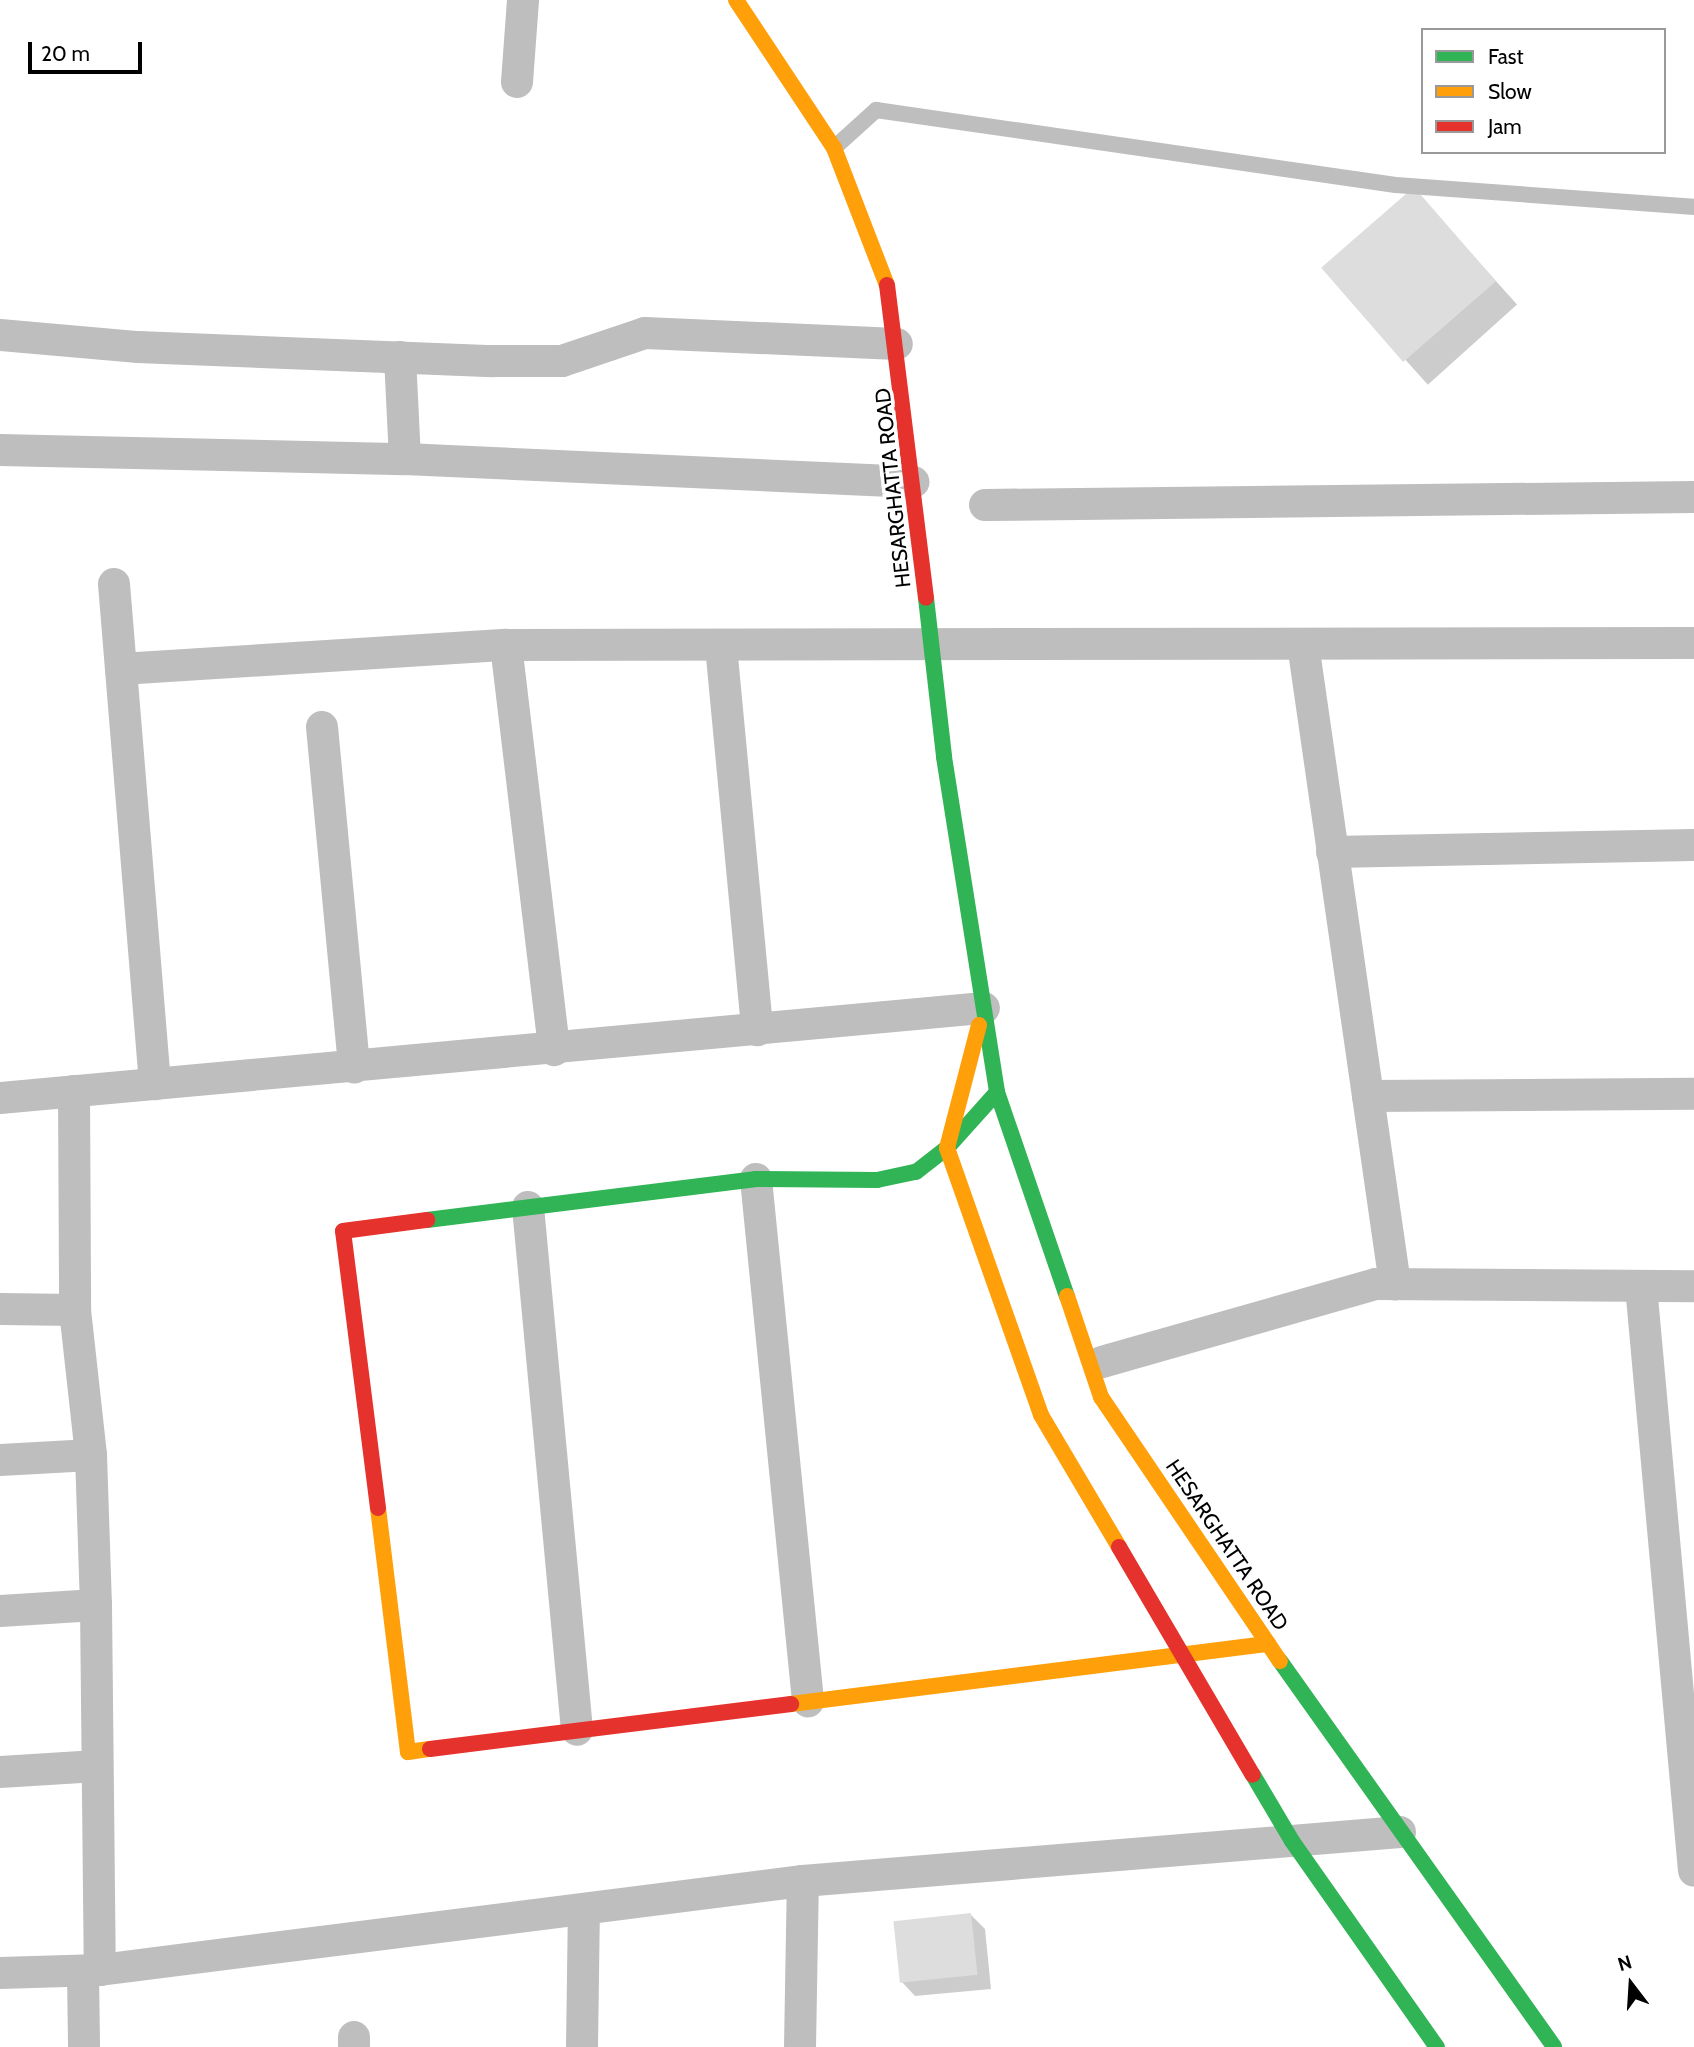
<!DOCTYPE html>
<style>
body{margin:0}
#map{position:relative;width:1694px;height:2047px;overflow:hidden;background:#fff;font-family:Cabin,sans-serif}
div>[style]{position:absolute}
[style*='--x']{left:calc(var(--x)*1px);top:calc(var(--y)*1px);width:calc(var(--w)*1px);rotate:calc(var(--a)*1deg)}
.shadow>*{inset:0;background:#0003;transform-origin:0 0}
.building>*{inset:0;background:#ddd;transform-origin:0 0}
.lane>*{height:16px;margin:-8px;padding:0 8px;transform-origin:8px;border-radius:8px;background:#bebebe}
.street>*{height:32px;margin:-16px;padding:0 16px;transform-origin:16px;border-radius:16px;background:#bebebe}
.fast>*{height:16px;margin:-8px;padding:0 8px;transform-origin:8px;border-radius:8px;background:#30b455}
.slow>*{height:16px;margin:-8px;padding:0 8px;transform-origin:8px;border-radius:8px;background:#ff9f0a}
.jam>*{height:16px;margin:-8px;padding:0 8px;transform-origin:8px;border-radius:8px;background:#e5322d}
span{translate:-50% -50%;white-space:nowrap;text-align:center;line-height:1.15;-webkit-text-stroke:7px #fff;paint-order:stroke}
.street-label{font-size:21px;color:#000}
.legend{position:absolute;left:1421px;top:28px;width:245px;height:126px;box-sizing:border-box;background:#fff;border:2px solid #999;margin:0;padding:9px 12px;list-style:none;font-size:21px;color:#000}
.legend li{display:flex;align-items:center;gap:14px;height:35px}
.legend b{width:35px;border:2px solid #999}
.north{position:absolute;left:1596px;top:1949px;width:70px;height:70px;-webkit-text-stroke:5px #fff;paint-order:stroke;rotate:343deg;font-size:19px;font-weight:700;line-height:28px;text-align:center;color:#000}
.north::after{content:'';display:block;margin:auto;width:24px;height:32px;background:#000;clip-path:polygon(50% 0,100% 100%,50% 72%,0 100%)}
.scale{position:absolute;left:28px;top:42px;width:114px;height:32px;box-sizing:border-box;border:4px solid #000;border-top:0;padding-left:9px;font-size:21px;line-height:24px;white-space:nowrap;color:#000;-webkit-text-stroke:5px #fff;paint-order:stroke}
</style>
<div id="map">
<div class="shadow">
<i style="left:1414px;top:190px;width:154px;height:120px;rotate:48deg"></i>
<i style="clip-path:polygon(971px 1915px,985px 1929px,991px 1989px,915px 1996px,901px 1981px)"></i>
</div>
<div class="building">
<i style="left:1414px;top:187px;width:125px;height:123px;rotate:49deg"></i>
<i style="left:971px;top:1913px;width:62px;height:78px;rotate:84deg"></i>
</div>
<div class="lane">
<i style="--x:834;--y:148;--w:57;--a:-42.1"></i>
<i style="--x:876;--y:110;--w:525;--a:8.21"></i>
<i style="--x:1396;--y:185;--w:299;--a:4.2"></i>
</div>
<div class="street">
<i style="--x:517;--y:82;--w:82;--a:-85.8"></i>
<i style="--x:0;--y:335;--w:139;--a:5"></i>
<i style="--x:138;--y:347;--w:355;--a:2.3"></i>
<i style="--x:493;--y:361;--w:69;--a:0"></i>
<i style="--x:562;--y:361;--w:88;--a:-18.6"></i>
<i style="--x:645;--y:333;--w:252;--a:2.5"></i>
<i style="--x:400;--y:357;--w:102;--a:87.2"></i>
<i style="--x:0;--y:450;--w:405;--a:1.3"></i>
<i style="--x:405;--y:459;--w:509;--a:2.59"></i>
<i style="--x:985;--y:505;--w:709;--a:-0.65"></i>
<i style="--x:114;--y:584;--w:502;--a:85.31"></i>
<i style="--x:1303;--y:644;--w:647;--a:81.82"></i>
<i style="--x:506;--y:645;--w:408;--a:83.2"></i>
<i style="--x:721;--y:646;--w:386;--a:84.6"></i>
<i style="--x:121;--y:669;--w:386;--a:-3.6"></i>
<i style="--x:506;--y:645;--w:1188;--a:-0.1"></i>
<i style="--x:322;--y:727;--w:342;--a:84.6"></i>
<i style="--x:1332;--y:852;--w:362;--a:-1.1"></i>
<i style="--x:74;--y:1091;--w:219;--a:89.7"></i>
<i style="--x:75;--y:1310;--w:146;--a:83.7"></i>
<i style="--x:91;--y:1455;--w:150;--a:88.1"></i>
<i style="--x:96;--y:1605;--w:365;--a:89.4"></i>
<i style="--x:1368;--y:1096;--w:326;--a:-0.4"></i>
<i style="--x:0;--y:1098;--w:988;--a:-5.23"></i>
<i style="--x:756;--y:1179;--w:525;--a:84.31"></i>
<i style="--x:528;--y:1207;--w:525;--a:84.65"></i>
<i style="--x:1641;--y:1286;--w:587;--a:84.82"></i>
<i style="--x:0;--y:1309;--w:75;--a:0.8"></i>
<i style="--x:1102;--y:1362;--w:285;--a:-15.9"></i>
<i style="--x:1376;--y:1284;--w:318;--a:0.4"></i>
<i style="--x:0;--y:1460;--w:91;--a:-3.1"></i>
<i style="--x:0;--y:1611;--w:96;--a:-3.6"></i>
<i style="--x:0;--y:1772;--w:97;--a:-3.5"></i>
<i style="--x:83;--y:1972;--w:75;--a:89.2"></i>
<i style="--x:0;--y:1973;--w:100;--a:-1.7"></i>
<i style="--x:100;--y:1970;--w:709;--a:-7.22"></i>
<i style="--x:803;--y:1881;--w:599;--a:-4.69"></i>
<i style="--x:354;--y:2047;--w:10;--a:-90"></i>
<i style="--x:582;--y:2047;--w:138;--a:-89.2"></i>
<i style="--x:800;--y:2047;--w:166;--a:-89"></i>
</div>
<div class="fast">
<i style="--x:926;--y:598;--w:160;--a:83.5"></i>
<i style="--x:944;--y:757;--w:339;--a:81"></i>
<i style="--x:997;--y:1092;--w:216;--a:71.1"></i>
<i style="--x:427;--y:1220;--w:332;--a:-7.1"></i>
<i style="--x:756;--y:1179;--w:121;--a:0.5"></i>
<i style="--x:877;--y:1180;--w:40;--a:-12"></i>
<i style="--x:916;--y:1172;--w:39;--a:-38"></i>
<i style="--x:947;--y:1148;--w:75;--a:-48.2"></i>
<i style="--x:1280;--y:1661;--w:473;--a:54.6"></i>
<i style="--x:1253;--y:1775;--w:77;--a:59.4"></i>
<i style="--x:1292;--y:1841;--w:252;--a:54.9"></i>
</div>
<div class="slow">
<i style="--x:736;--y:0;--w:178;--a:56.5"></i>
<i style="--x:834;--y:148;--w:147;--a:68.9"></i>
<i style="--x:979;--y:1025;--w:127;--a:104.6"></i>
<i style="--x:947;--y:1148;--w:283;--a:70.6"></i>
<i style="--x:1041;--y:1415;--w:153;--a:59.4"></i>
<i style="--x:1067;--y:1296;--w:107;--a:71.4"></i>
<i style="--x:1101;--y:1397;--w:319;--a:55.9"></i>
<i style="--x:378;--y:1508;--w:246;--a:83"></i>
<i style="--x:408;--y:1752;--w:22;--a:-8"></i>
<i style="--x:791;--y:1704;--w:481;--a:-7.2"></i>
</div>
<div class="jam">
<i style="--x:887;--y:285;--w:315;--a:82.9"></i>
<i style="--x:378;--y:1508;--w:279;--a:-97.2"></i>
<i style="--x:343;--y:1231;--w:85;--a:-7.5"></i>
<i style="--x:1119;--y:1547;--w:264;--a:59.6"></i>
<i style="--x:430;--y:1749;--w:364;--a:-7.1"></i>
</div>
<div class="street-label">
<span style="left:893px;top:488px;rotate:-96deg">HESARGHATTA ROAD</span>
<span style="left:1227px;top:1545px;rotate:56deg">HESARGHATTA ROAD</span>
</div>
<ul class="legend">
<li><b style="height:9px;background:#30b455"></b>Fast</li>
<li><b style="height:9px;background:#ff9f0a"></b>Slow</li>
<li><b style="height:9px;background:#e5322d"></b>Jam</li>
</ul>
<div class="north">N</div>
<div class="scale">20 m</div>
</div>
